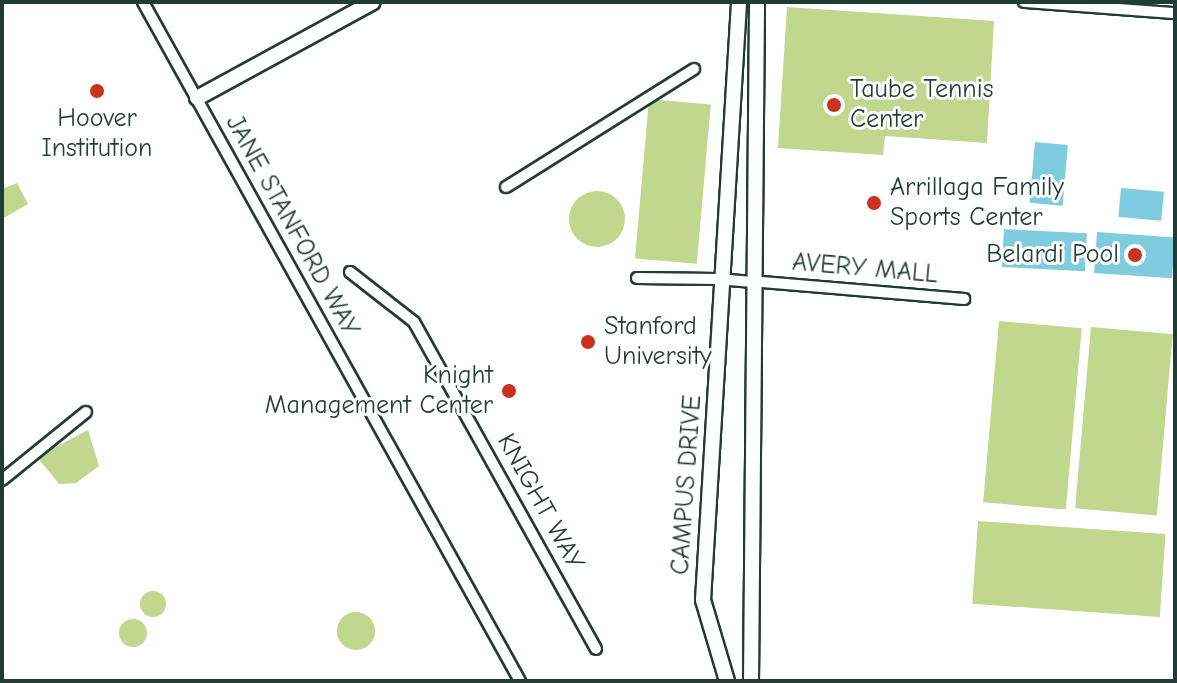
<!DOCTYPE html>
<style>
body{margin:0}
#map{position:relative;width:1177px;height:683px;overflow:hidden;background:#fff;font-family:"Comic Neue",sans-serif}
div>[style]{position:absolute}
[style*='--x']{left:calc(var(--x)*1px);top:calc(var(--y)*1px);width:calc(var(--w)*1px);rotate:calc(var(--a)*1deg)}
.green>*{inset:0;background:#c0d78d;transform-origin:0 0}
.round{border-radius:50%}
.water>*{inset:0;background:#7fccde;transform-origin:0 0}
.roads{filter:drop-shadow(2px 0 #1f3d34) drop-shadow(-2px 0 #1f3d34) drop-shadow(0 2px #1f3d34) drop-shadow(0 -2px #1f3d34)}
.street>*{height:10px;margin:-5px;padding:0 5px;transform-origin:5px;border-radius:5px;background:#fff}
.secondary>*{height:14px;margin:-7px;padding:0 7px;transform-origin:7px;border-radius:7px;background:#fff}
.dots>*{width:22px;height:22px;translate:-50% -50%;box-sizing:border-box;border:4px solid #fff;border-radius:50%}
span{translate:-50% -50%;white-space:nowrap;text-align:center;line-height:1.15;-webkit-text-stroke:6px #fff;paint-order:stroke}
.poi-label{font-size:26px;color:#1f3d34}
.left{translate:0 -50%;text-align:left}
.right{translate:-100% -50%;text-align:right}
.street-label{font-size:26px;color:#1f3d34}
.frame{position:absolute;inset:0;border:4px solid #1f3d34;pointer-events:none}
</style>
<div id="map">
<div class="green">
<i style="clip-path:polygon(787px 7px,994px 21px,987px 143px,885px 136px,883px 155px,778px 148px)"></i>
<i style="left:649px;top:99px;width:62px;height:160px;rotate:5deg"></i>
<i style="clip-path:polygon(17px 183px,28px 204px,2px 219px,2px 189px)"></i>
<i class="round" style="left:569px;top:191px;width:56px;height:56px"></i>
<i style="left:999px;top:321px;width:83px;height:182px;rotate:5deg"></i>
<i style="left:1091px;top:327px;width:82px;height:182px;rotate:5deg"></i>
<i style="clip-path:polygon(88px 430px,99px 466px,76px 483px,59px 484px,37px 457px)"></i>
<i style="left:978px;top:521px;width:188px;height:83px;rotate:4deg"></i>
<i class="round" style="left:140px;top:591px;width:26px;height:26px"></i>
<i class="round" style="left:337px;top:612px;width:38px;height:38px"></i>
<i class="round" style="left:119px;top:619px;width:28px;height:28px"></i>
</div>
<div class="water">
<i style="left:1035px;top:142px;width:33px;height:61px;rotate:5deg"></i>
<i style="left:1121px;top:188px;width:43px;height:29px;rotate:5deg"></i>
<i style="left:1004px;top:229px;width:83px;height:38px;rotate:3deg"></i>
<i style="left:1097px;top:232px;width:78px;height:41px;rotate:4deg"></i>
</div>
<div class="roads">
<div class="street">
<i style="--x:143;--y:2;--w:777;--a:60.96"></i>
<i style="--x:1024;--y:2;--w:151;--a:4.2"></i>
<i style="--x:506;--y:187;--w:222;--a:-32.1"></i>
<i style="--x:350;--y:272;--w:81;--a:38"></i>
<i style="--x:414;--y:322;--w:374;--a:60.9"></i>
<i style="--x:637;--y:278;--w:80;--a:0.7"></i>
<i style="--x:729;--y:280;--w:21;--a:5"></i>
<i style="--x:762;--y:282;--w:203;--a:4.8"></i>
<i style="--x:2;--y:480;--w:108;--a:-39"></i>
</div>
<div class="secondary">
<i style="--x:197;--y:98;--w:200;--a:-28.6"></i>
<i style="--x:727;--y:681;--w:84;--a:-106.5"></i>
<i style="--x:703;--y:600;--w:599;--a:-86.55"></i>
<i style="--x:751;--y:681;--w:679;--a:-89.49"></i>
</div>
</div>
<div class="dots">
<i style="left:97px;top:91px;background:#c8321e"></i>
<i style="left:834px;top:105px;background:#c8321e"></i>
<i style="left:874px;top:203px;background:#c8321e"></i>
<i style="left:1135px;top:255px;background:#c8321e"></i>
<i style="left:588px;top:342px;background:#c8321e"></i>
<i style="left:509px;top:391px;background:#c8321e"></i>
</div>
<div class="poi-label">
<span class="left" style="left:850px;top:105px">Taube Tennis<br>Center</span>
<span style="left:97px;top:134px">Hoover<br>Institution</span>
<span class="left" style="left:890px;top:203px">Arrillaga Family<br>Sports Center</span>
<span class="right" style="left:1119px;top:255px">Belardi Pool</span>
<span class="left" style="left:604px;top:342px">Stanford<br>University</span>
<span class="right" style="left:493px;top:391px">Knight<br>Management Center</span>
</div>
<div class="street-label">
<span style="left:292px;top:226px;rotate:61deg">JANE STANFORD WAY</span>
<span style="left:865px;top:269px;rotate:5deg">AVERY MALL</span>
<span style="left:687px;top:485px;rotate:-86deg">CAMPUS DRIVE</span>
<span style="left:540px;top:502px;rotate:61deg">KNIGHT WAY</span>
</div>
<div class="frame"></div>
</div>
